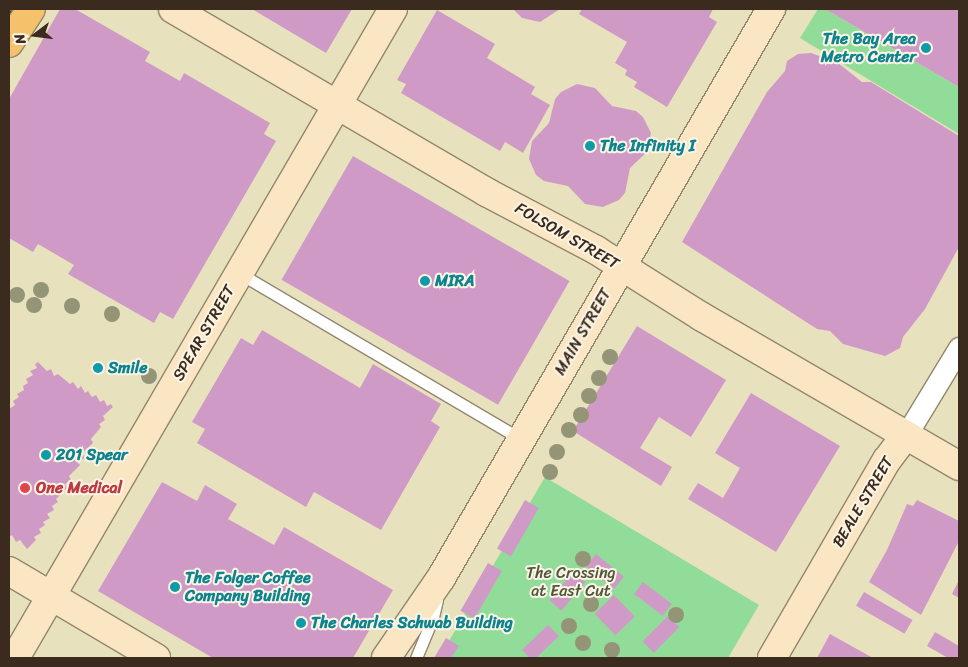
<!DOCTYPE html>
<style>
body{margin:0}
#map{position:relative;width:968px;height:667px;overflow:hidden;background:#e8e1be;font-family:Sriracha,sans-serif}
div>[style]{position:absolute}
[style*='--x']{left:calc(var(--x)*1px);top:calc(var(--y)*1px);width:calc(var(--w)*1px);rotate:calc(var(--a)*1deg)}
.green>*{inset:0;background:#91dc99}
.building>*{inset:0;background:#cf9bc6;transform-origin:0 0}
.roads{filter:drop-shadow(1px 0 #92866e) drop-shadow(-1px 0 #92866e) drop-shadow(0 1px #92866e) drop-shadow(0 -1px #92866e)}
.lane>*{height:11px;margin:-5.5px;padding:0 5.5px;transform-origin:5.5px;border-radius:5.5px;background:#fff}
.street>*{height:21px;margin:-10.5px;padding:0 10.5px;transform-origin:10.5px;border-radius:10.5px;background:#fff}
.secondary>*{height:28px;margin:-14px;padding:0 14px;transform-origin:14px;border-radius:14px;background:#fbe6c4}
.primary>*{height:28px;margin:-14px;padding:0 14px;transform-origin:14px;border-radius:14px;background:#f6c16b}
.tram>*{height:1px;margin:-0.5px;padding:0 0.5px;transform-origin:0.5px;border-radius:0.5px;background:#3b2a1e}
.trees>*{width:16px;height:16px;margin:-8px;border-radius:50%;background:#949577}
.dots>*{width:14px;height:14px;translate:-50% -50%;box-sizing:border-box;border:2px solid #fcf5e5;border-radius:50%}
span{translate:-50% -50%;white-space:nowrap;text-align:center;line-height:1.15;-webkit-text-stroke:4px #fcf5e5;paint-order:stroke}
.culture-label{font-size:16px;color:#0d838f;font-weight:700}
.right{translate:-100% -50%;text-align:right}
.left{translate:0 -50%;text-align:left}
.street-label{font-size:16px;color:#3b2a1e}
.health-label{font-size:16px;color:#be3a42;font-weight:700}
.park-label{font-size:16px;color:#50563d}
.frame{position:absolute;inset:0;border:10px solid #3b2a1e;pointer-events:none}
.north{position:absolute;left:10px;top:10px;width:50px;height:50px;-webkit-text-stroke:4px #fcf5e5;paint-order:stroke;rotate:255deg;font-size:14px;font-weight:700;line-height:20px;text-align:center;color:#3b2a1e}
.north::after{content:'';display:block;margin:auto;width:18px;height:22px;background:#3b2a1e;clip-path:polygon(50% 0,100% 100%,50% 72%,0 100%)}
</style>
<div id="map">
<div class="green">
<i style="clip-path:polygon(818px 9px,825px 9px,959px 87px,959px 134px,800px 38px)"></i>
<i style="clip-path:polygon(545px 477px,759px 605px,728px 658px,439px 658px)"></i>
</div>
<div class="building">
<i style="clip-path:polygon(60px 9px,75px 9px,150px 52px,145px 61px,180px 81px,184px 73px,270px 123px,264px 134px,276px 141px,173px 319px,160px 312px,154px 323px,68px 274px,74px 265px,38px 244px,33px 252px,9px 238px,9px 99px)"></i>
<i style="clip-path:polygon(252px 9px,352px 9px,326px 53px)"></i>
<i style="clip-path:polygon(513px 9px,560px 9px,540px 22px,522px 18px)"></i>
<i style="clip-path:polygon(582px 9px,713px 9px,709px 17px,717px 22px,667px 107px,634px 87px,637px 82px,625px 75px,627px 70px,615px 63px,627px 42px,579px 14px)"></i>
<i style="clip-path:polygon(825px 9px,959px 9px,959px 87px)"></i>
<i style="clip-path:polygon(437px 10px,495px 44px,487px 58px,535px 87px,531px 94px,550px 105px,523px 153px,505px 142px,500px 151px,401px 93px,406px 84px,397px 80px)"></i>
<i style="clip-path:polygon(811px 53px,838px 63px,862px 82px,871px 82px,959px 136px,959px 247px,925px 309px,903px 337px,900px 348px,885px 356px,843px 344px,830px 331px,817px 329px,682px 242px,767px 92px,785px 71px,787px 61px,798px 54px)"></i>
<i style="clip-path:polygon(577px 84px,595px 88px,612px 106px,636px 111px,643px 117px,651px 133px,648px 151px,630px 168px,625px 193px,619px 200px,603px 207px,585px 204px,568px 186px,544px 181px,536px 175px,529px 159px,532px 141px,549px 123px,555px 99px,561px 92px)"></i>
<i style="left:353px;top:156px;width:250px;height:143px;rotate:30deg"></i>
<i style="clip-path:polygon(637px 326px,726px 380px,691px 437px,659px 417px,640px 448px,672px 467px,661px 486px,573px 431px)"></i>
<i style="clip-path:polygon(262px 330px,360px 388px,373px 364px,441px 404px,431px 421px,440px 427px,381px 530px,314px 492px,306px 507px,197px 443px,205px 429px,192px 422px,241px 338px,253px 345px)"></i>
<i style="clip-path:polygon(38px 362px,47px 371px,51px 369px,54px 376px,58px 374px,70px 384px,73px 382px,78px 389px,81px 386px,85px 393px,88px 391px,92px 397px,96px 395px,100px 402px,104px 400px,107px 406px,111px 404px,113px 407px,103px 416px,105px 420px,99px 424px,101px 427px,91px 439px,93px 443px,82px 453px,85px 458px,77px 462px,80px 465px,69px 476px,71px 480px,65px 484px,67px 488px,56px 499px,58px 502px,52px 506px,54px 510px,47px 514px,50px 518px,43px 522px,45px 525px,39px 529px,41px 533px,34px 537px,36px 540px,27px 549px,20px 540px,16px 542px,12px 535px,9px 537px,9px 409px,15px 405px,13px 401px,19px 397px,17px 394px,24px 390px,23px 386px,28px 383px,26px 379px,33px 375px,30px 371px,37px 368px,35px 364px)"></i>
<i style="clip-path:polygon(751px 393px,840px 446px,776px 552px,688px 499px,698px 483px,723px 498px,740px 468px,715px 453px)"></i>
<i style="clip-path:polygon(162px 482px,197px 501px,205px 485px,237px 504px,228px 519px,274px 545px,284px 527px,393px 590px,353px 658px,213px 658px,98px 591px)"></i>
<i style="left:525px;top:500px;width:16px;height:56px;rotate:30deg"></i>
<i style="clip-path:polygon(917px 500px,959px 521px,959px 541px,921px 615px,869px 582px,887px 550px,907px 504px,913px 506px)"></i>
<i style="left:596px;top:554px;width:36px;height:16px;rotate:39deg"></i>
<i style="left:488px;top:563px;width:16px;height:55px;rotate:30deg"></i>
<i style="left:573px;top:572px;width:16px;height:37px;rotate:40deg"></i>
<i style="clip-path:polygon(959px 580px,959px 598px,952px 594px)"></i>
<i style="left:643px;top:582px;width:36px;height:15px;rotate:37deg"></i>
<i style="left:864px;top:592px;width:56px;height:16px;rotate:30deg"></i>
<i style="left:614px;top:595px;width:30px;height:27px;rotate:46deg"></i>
<i style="left:668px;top:616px;width:16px;height:36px;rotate:45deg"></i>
<i style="clip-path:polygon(548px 625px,559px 636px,536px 658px,530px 658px,522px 650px)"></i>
<i style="clip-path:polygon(935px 632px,959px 646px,959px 658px,948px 658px,927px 646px)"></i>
<i style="clip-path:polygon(830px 634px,873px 658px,817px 658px)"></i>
<i style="clip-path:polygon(446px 638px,459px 646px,451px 658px,434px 658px)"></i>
</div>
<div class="roads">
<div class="lane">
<i style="--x:239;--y:273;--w:327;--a:30.5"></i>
<i style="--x:416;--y:658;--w:44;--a:-67.5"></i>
<i style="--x:433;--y:617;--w:18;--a:-77"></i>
</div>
<div class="street">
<i style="--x:906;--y:435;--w:102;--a:-58.7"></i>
</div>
<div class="secondary">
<i style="--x:173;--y:9;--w:363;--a:30.3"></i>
<i style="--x:486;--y:192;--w:124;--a:27.8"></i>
<i style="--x:596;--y:250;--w:125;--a:32.3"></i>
<i style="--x:702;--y:317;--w:297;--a:30.1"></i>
<i style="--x:9;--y:571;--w:171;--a:30.6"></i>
<i style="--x:15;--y:658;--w:751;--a:-59.78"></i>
<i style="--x:386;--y:658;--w:97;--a:-55.5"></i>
<i style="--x:441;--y:578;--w:658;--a:-59.89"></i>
<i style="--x:772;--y:658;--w:229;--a:-59.9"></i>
<i style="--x:887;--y:460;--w:31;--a:-53"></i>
</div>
<div class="primary">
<i style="--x:9;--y:43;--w:40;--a:-57.1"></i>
</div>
</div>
<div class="tram">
<i style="--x:9;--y:13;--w:4;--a:-63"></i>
</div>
<div class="trees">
<i style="left:41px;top:290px"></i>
<i style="left:17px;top:295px"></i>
<i style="left:34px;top:305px"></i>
<i style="left:72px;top:306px"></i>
<i style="left:112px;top:314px"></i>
<i style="left:610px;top:357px"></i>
<i style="left:149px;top:376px"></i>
<i style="left:599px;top:378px"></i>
<i style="left:589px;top:396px"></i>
<i style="left:581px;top:415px"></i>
<i style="left:569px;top:430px"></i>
<i style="left:557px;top:452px"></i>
<i style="left:550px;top:472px"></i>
<i style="left:583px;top:559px"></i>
<i style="left:591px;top:604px"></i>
<i style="left:676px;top:615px"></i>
<i style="left:569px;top:626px"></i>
<i style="left:583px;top:643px"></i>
<i style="left:612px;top:650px"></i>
</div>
<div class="dots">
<i style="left:926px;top:48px;background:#0f9aa8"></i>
<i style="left:590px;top:146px;background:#0f9aa8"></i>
<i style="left:425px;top:281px;background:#0f9aa8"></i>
<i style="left:98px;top:368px;background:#0f9aa8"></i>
<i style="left:46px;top:455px;background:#0f9aa8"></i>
<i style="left:25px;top:488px;background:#e0444e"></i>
<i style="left:175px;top:587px;background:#0f9aa8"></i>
<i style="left:301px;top:623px;background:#0f9aa8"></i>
</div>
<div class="culture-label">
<span class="right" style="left:916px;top:48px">The Bay Area<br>Metro Center</span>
<span class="left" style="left:600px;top:146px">The Infinity I</span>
<span class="left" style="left:435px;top:281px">MIRA</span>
<span class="left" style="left:108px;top:368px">Smile</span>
<span class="left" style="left:56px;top:455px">201 Spear</span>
<span class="left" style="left:185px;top:587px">The Folger Coffee<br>Company Building</span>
<span class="left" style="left:311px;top:623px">The Charles Schwab Building</span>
</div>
<div class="street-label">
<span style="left:567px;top:236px;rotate:30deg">FOLSOM STREET</span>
<span style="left:583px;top:332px;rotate:-60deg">MAIN STREET</span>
<span style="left:204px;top:333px;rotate:-60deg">SPEAR STREET</span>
<span style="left:863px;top:502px;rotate:-59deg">BEALE STREET</span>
</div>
<div class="health-label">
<span class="left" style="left:36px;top:488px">One Medical</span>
</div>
<div class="park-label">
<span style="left:571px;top:582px">The Crossing<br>at East Cut</span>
</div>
<div class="frame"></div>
<div class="north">N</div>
</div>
